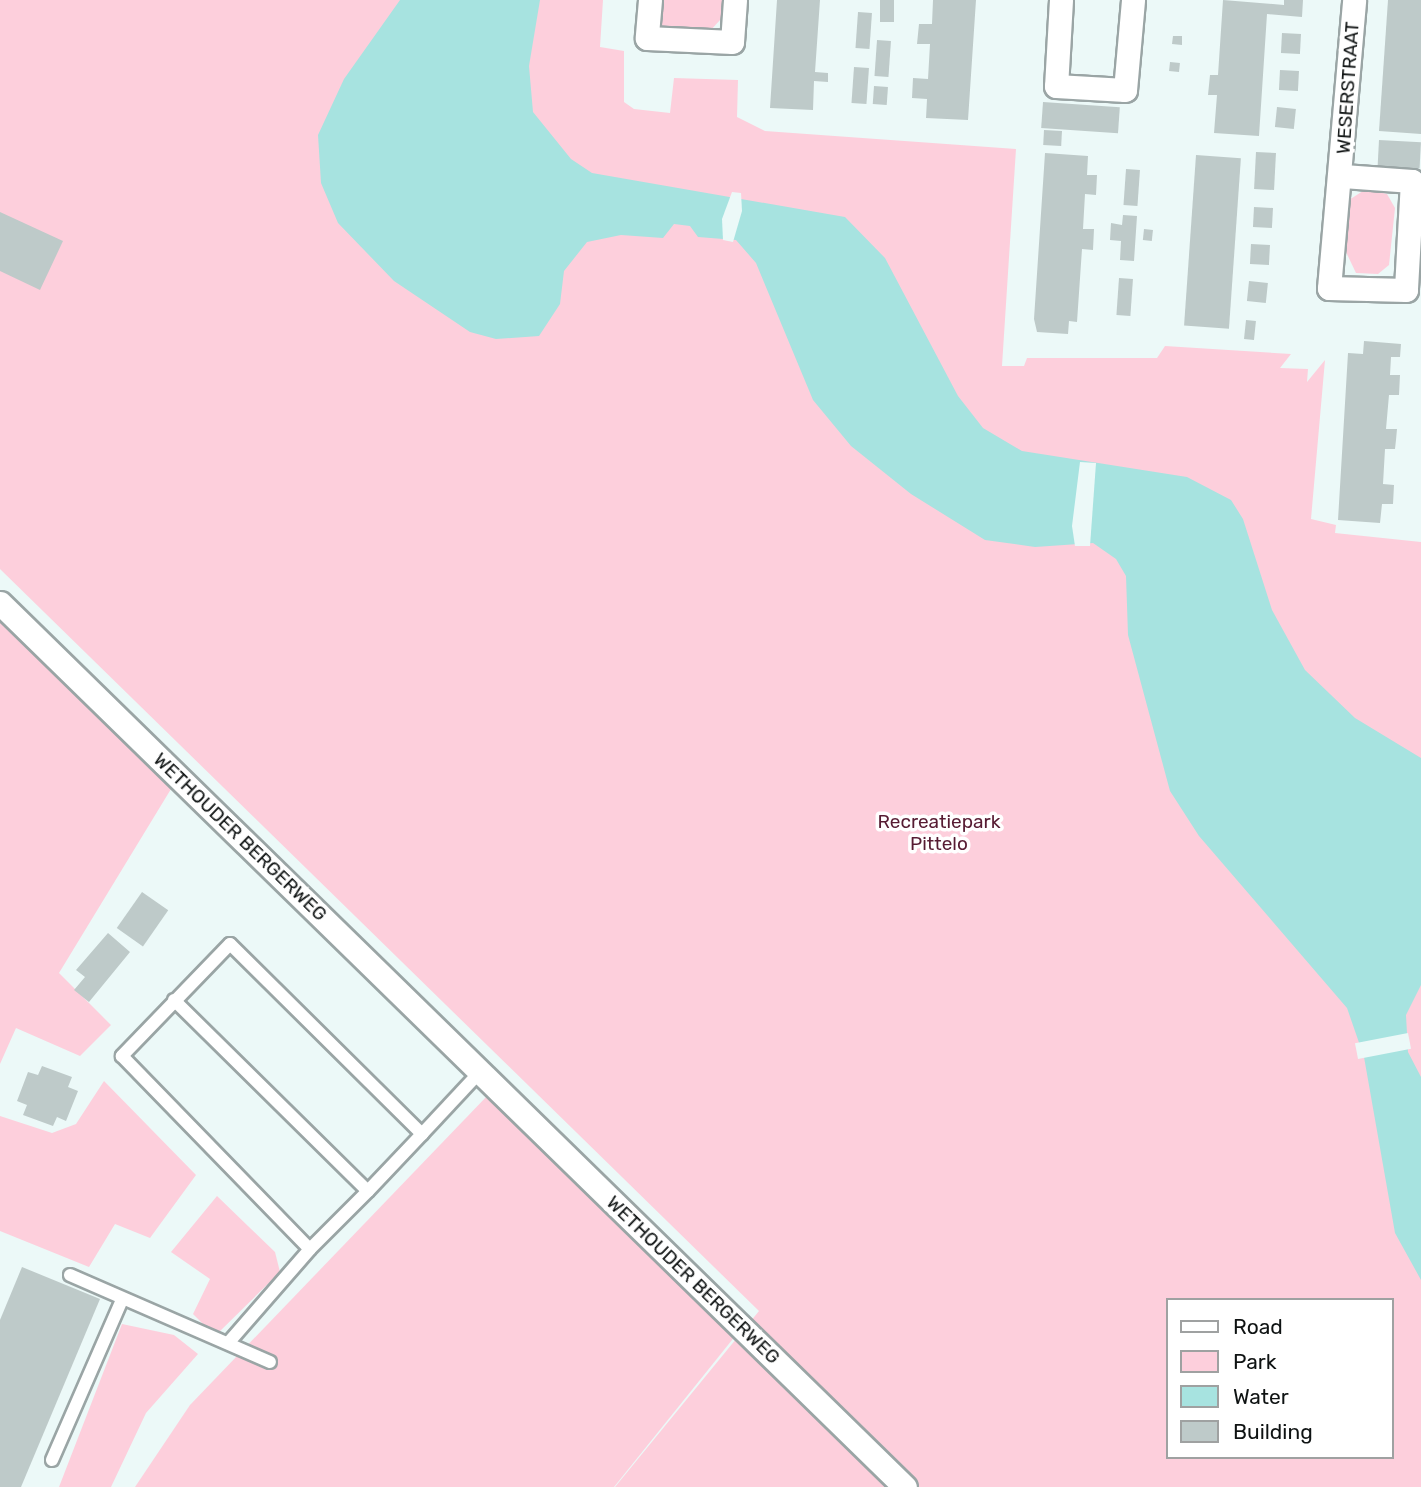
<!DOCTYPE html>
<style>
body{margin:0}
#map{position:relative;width:1421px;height:1487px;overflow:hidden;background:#ecf9f8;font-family:Rubik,sans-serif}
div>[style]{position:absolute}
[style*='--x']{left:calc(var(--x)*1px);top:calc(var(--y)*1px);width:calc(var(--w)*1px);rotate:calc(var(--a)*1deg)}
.green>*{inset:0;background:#fdcfdc}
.water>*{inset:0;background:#a7e3e0}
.pier>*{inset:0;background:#ecf9f8;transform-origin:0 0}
.building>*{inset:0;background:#becac9;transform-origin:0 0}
.roads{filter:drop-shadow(2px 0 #9aa5a5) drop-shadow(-2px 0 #9aa5a5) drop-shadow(0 2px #9aa5a5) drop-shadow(0 -2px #9aa5a5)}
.lane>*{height:12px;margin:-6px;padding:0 6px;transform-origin:6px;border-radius:6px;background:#fff}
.street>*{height:23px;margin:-11.5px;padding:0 11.5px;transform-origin:11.5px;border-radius:11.5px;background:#fff}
span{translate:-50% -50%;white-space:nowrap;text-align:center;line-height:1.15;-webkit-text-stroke:7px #fff;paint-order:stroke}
.street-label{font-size:19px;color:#0f1313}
.park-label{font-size:19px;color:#571c33}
.legend{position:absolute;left:1166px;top:1298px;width:228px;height:161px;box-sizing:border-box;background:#fff;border:2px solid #9fa1a1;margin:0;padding:9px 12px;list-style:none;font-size:21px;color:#0f1313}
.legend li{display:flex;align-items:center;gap:14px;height:35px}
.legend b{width:35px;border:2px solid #9fa1a1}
</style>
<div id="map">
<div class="green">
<i style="clip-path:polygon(evenodd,0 0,603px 0,600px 47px,624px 51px,624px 102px,634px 109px,670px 113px,674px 78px,738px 80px,737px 117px,765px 131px,1016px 149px,1002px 366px,1024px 366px,1027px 358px,1157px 358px,1165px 346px,1291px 354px,1280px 368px,1308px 369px,1307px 382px,1325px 360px,1311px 519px,1336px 525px,1335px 533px,1421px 542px,1421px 1487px,615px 1487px,759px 1311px,0 569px,0 0,1167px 1300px,1391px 1300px,1391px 1457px,1167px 1457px,1167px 1300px)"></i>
<i style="clip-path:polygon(656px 0,723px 0,721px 19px,709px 32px,667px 30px,658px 24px)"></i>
<i style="clip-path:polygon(1366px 189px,1387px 194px,1395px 208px,1389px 265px,1378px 274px,1356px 273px,1346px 252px,1349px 200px)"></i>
<i style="clip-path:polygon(0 621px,171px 789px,59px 973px,111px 1025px,80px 1056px,16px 1028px,0 1064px)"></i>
<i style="clip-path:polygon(104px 1081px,196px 1175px,150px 1238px,115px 1224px,89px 1267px,0 1231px,0 1116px,52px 1133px,76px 1124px)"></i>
<i style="clip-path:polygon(489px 1094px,736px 1335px,614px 1487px,135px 1487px,190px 1405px)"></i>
<i style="clip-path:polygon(217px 1196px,275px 1252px,280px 1272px,215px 1336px,193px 1314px,210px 1279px,171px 1252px)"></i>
<i style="clip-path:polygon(122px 1324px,174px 1335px,198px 1354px,146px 1413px,111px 1487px,59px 1487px)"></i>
</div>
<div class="water">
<i style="clip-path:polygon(400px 0,540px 0,529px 66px,533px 112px,571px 159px,592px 173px,845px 217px,885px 258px,958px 396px,983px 428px,1022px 451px,1187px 477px,1231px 500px,1243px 519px,1272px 610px,1305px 670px,1355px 718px,1421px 758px,1421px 985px,1406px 1015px,1408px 1052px,1421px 1077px,1421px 1280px,1395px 1233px,1364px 1057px,1347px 1008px,1199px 836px,1170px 791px,1128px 635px,1126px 576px,1116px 559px,1093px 543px,1035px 547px,985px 540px,911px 494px,851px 446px,813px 400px,756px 263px,736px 240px,698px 237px,690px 226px,674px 224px,663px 238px,621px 235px,587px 242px,564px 271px,560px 304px,539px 336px,496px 339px,470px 332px,394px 281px,338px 223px,321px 183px,318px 135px,344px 79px)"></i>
</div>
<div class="pier">
<i style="clip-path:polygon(732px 192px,741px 193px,742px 211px,733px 242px,723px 240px,722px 219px)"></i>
<i style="clip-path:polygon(1080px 462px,1096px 463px,1090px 546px,1075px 546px,1072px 526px)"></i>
<i style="left:1408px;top:1033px;width:16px;height:54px;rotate:79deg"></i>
</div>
<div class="building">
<i style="clip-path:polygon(777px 0,820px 0,815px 72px,828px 73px,828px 82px,814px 81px,813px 110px,770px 108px)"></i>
<i style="left:880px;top:0;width:14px;height:22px"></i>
<i style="clip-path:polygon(933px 0,976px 0,968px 120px,926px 118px,927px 99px,912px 98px,913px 78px,928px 79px,930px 44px,917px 44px,919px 24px,932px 24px)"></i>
<i style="clip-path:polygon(1223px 0,1284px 5px,1284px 0,1303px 0,1302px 17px,1267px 14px,1259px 136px,1214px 133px,1217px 95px,1208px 95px,1210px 75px,1218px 75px)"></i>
<i style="clip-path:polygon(1388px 0,1421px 0,1421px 134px,1379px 131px)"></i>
<i style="left:858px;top:12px;width:14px;height:36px;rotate:4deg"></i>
<i style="left:1282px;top:33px;width:19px;height:20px;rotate:3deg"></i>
<i style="clip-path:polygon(1173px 36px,1182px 36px,1182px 45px,1172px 44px)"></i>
<i style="left:877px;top:40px;width:14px;height:36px;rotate:4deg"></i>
<i style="left:1170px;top:62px;width:10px;height:9px;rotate:6deg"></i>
<i style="left:854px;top:67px;width:15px;height:36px;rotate:4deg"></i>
<i style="left:1280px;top:70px;width:19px;height:20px;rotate:3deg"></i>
<i style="left:874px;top:86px;width:14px;height:18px;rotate:4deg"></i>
<i style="left:1043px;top:102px;width:77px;height:26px;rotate:4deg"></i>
<i style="left:1277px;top:107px;width:19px;height:20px;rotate:6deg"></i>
<i style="left:1044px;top:130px;width:18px;height:15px;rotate:3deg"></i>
<i style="left:1379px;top:140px;width:42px;height:26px;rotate:3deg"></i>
<i style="left:1256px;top:152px;width:20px;height:37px;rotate:3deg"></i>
<i style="clip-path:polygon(1045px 153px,1088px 156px,1087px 175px,1097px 175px,1096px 195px,1085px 194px,1083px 229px,1094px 229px,1093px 250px,1082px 249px,1077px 322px,1069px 321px,1068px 334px,1037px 332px,1034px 319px)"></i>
<i style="left:1196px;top:155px;width:45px;height:171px;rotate:4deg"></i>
<i style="left:1126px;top:169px;width:14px;height:36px;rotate:4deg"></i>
<i style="left:1254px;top:207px;width:19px;height:20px;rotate:3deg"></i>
<i style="clip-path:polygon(0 212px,63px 241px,40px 290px,0 271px)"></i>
<i style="clip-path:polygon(1123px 215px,1137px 216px,1134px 261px,1120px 260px,1121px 241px,1110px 240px,1111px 223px,1122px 225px)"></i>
<i style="left:1144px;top:229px;width:9px;height:11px;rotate:6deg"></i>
<i style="left:1251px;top:244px;width:19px;height:20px;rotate:3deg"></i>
<i style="left:1119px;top:278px;width:14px;height:37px;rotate:4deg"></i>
<i style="left:1249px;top:281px;width:19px;height:20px;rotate:6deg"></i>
<i style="left:1246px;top:320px;width:10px;height:19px;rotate:6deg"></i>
<i style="clip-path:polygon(1364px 341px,1401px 344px,1400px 357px,1391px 357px,1390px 375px,1400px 375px,1399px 395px,1389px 395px,1386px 429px,1397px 429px,1396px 440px,1395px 449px,1385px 449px,1383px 484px,1394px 485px,1393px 504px,1382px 504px,1380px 523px,1338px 520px,1348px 353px,1363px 354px)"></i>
<i style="left:142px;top:892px;width:32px;height:44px;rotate:35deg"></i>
<i style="clip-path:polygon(108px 933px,130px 952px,89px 1002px,74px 990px,85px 977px,76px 970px)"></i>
<i style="clip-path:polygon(42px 1066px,72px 1077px,68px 1087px,78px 1091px,66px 1121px,57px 1117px,53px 1126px,23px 1115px,27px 1105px,17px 1101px,28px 1072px,38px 1075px)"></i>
<i style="clip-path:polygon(22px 1267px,100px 1299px,21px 1487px,0 1487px,0 1320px)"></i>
</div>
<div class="roads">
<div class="lane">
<i style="--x:174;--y:1000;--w:272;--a:44.6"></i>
<i style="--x:422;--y:1134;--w:270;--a:-135.3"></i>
<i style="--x:230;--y:944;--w:156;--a:134"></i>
<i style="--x:122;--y:1056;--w:269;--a:45.8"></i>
<i style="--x:310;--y:1249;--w:82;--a:-45"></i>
<i style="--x:368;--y:1191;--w:79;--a:-46.5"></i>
<i style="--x:422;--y:1134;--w:81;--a:-47"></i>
<i style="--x:70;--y:1275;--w:218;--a:23.5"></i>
<i style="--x:229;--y:1342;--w:123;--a:-48.9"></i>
<i style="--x:52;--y:1460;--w:175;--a:-66.4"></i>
</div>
<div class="street">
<i style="--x:650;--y:0;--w:38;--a:95"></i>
<i style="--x:647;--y:38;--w:85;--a:2.7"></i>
<i style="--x:732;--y:42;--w:42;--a:-85.9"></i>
<i style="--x:1061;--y:0;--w:86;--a:93.3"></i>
<i style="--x:1056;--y:86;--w:69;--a:3.3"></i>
<i style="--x:1125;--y:90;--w:90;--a:-84.9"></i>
<i style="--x:1343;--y:176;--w:69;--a:4.1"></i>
<i style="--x:1412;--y:181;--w:109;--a:93.2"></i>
<i style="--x:1406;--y:290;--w:77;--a:-178.5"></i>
<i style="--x:1329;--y:288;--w:289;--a:-85"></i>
<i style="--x:0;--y:603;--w:1265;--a:44.33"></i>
</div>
</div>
<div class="street-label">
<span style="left:1348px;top:88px;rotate:-86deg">WESERSTRAAT</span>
<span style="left:240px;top:837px;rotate:44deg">WETHOUDER BERGERWEG</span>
<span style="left:693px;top:1280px;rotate:44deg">WETHOUDER BERGERWEG</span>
</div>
<div class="park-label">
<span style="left:939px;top:833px">Recreatiepark<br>Pittelo</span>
</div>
<ul class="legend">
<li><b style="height:9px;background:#fff"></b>Road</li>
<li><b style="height:19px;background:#fdcfdc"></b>Park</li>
<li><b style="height:19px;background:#a7e3e0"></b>Water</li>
<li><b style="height:19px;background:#becac9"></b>Building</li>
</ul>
</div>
